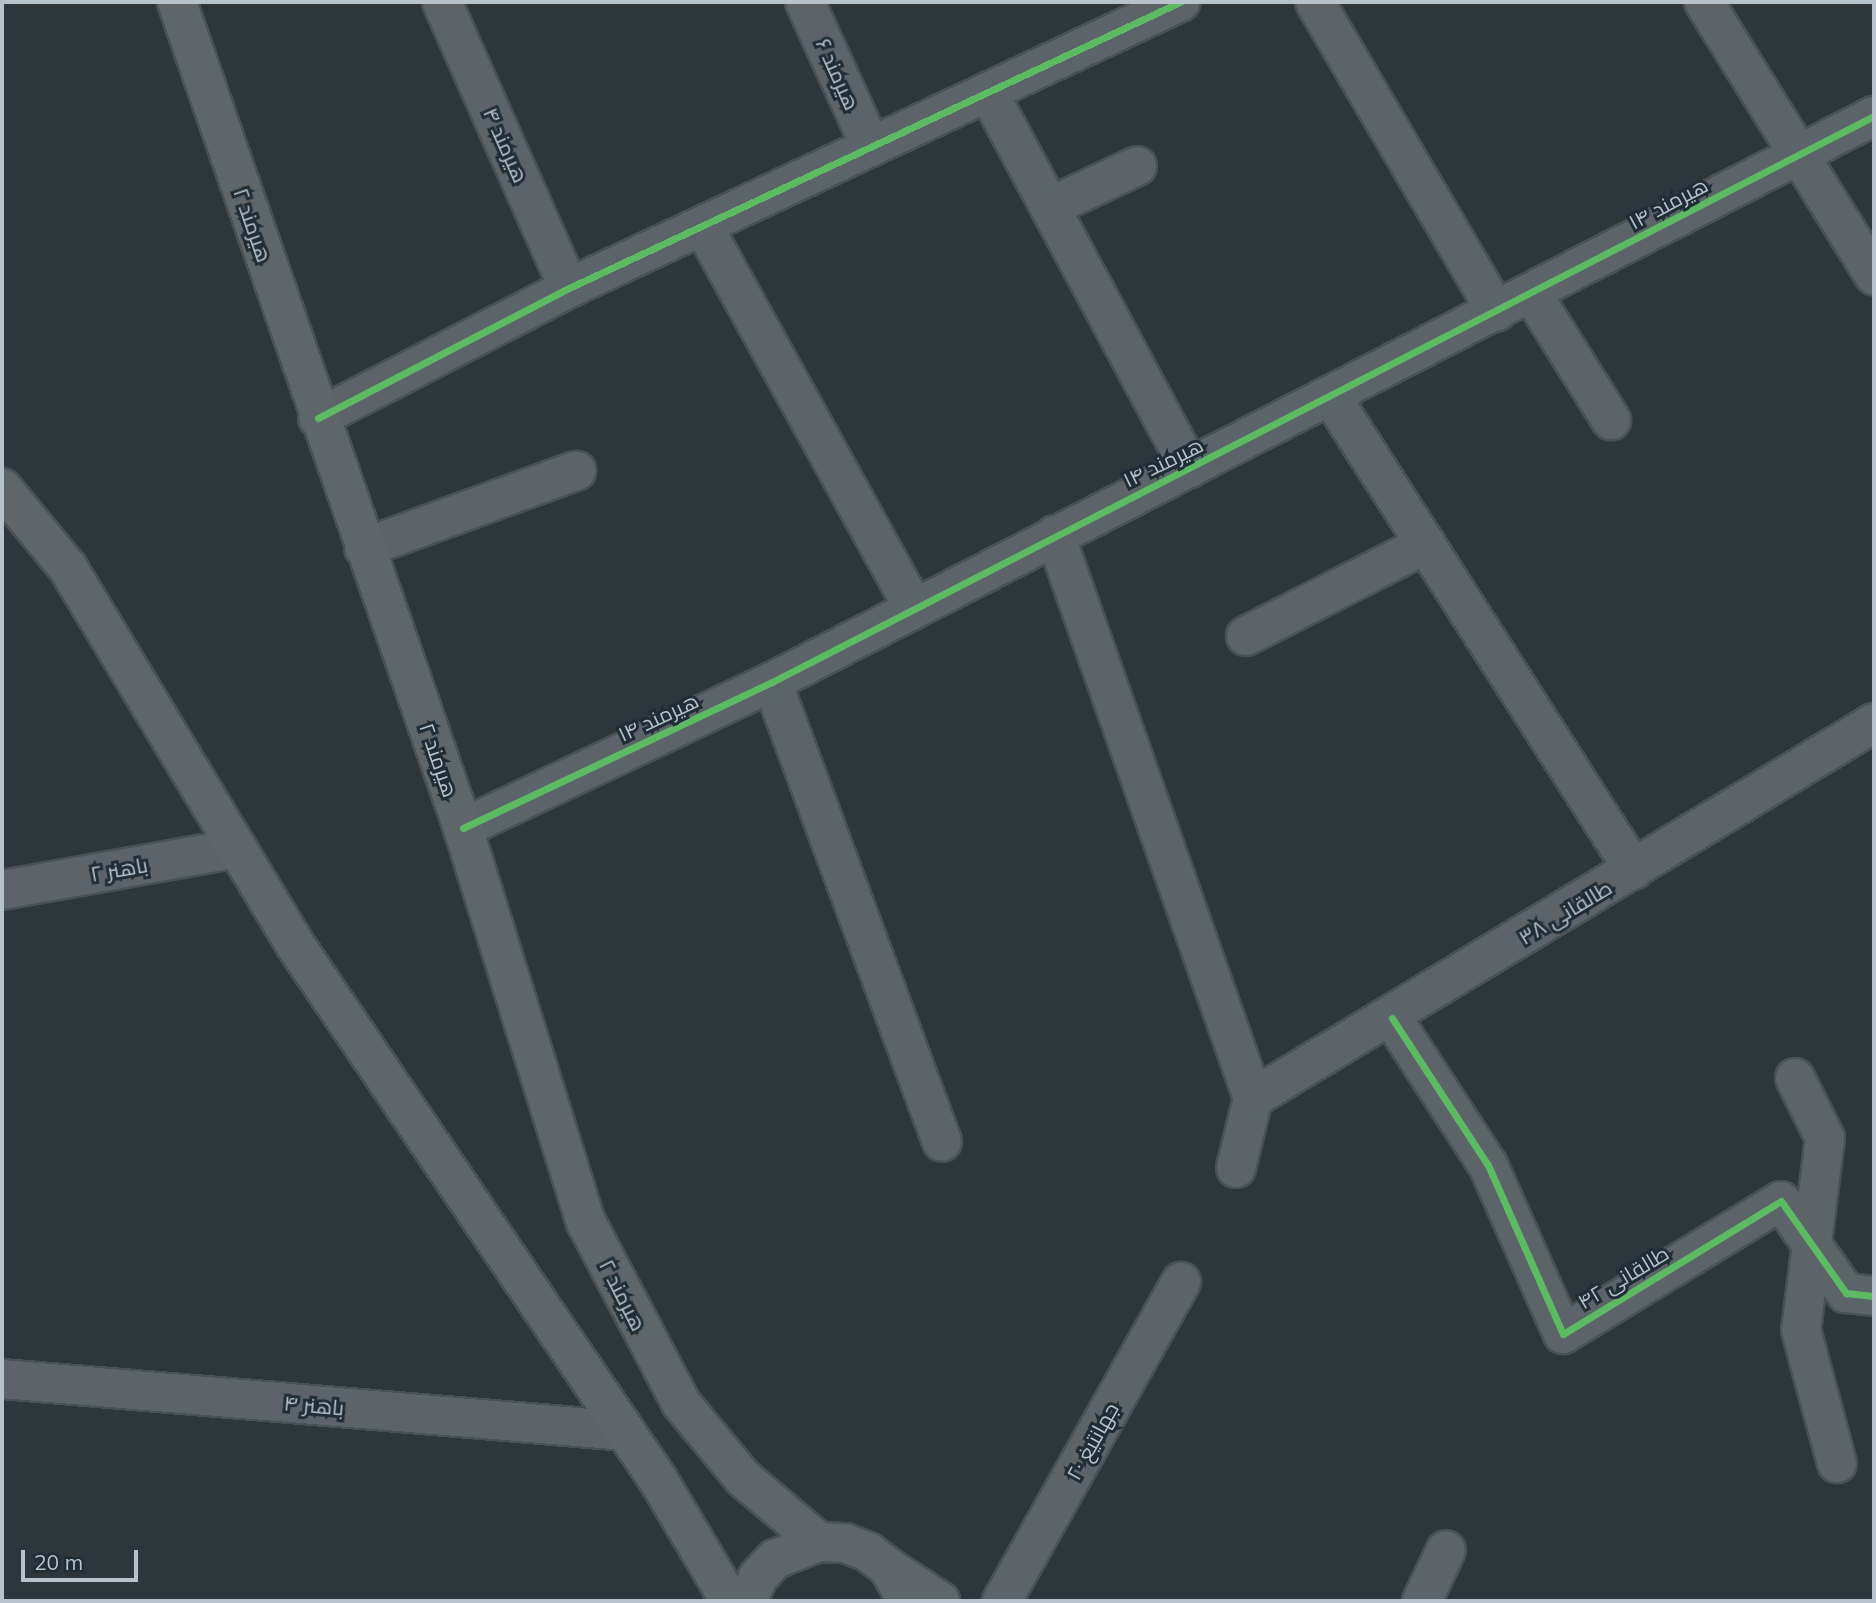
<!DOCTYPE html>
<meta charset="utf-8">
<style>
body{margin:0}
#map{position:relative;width:1876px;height:1603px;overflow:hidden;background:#2c363b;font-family:Mulish,Cairo,sans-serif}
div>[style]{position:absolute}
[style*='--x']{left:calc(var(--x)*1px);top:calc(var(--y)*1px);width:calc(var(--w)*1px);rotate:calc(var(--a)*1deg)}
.roads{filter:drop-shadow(2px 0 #4a5155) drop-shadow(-2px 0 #4a5155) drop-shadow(0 2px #4a5155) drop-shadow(0 -2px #4a5155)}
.minor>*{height:38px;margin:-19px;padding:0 19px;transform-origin:19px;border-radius:19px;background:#5c6469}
.major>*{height:38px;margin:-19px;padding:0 19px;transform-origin:19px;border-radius:19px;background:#5f666a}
.cycleway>*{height:7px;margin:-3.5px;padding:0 3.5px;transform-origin:3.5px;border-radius:3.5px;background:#5cba63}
span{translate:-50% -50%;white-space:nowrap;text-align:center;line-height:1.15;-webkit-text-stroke:6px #1f2d36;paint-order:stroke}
.street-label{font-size:21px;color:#b7c3cb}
.frame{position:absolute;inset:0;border:4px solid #b7c3cb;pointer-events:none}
.scale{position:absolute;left:21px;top:1550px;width:117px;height:32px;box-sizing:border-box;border:4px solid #b7c3cb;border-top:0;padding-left:9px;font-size:21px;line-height:24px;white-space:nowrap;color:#b7c3cb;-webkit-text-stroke:5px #1f2d36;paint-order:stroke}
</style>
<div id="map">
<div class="roads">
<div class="minor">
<i style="--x:442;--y:2;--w:313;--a:66.1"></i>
<i style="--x:805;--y:2;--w:159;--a:65.5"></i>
<i style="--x:1315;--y:2;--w:359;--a:59.6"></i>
<i style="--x:1704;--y:2;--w:322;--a:58.1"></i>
<i style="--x:988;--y:92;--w:427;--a:61.8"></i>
<i style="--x:1050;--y:207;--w:96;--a:-25.2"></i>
<i style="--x:703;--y:226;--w:436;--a:61.1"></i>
<i style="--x:1532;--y:294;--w:149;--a:57.9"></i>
<i style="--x:1332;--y:398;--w:560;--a:57.39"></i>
<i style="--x:318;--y:418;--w:283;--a:-27.4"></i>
<i style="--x:569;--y:288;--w:675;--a:-25.08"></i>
<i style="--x:1055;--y:535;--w:597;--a:70.62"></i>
<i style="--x:1253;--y:1098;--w:72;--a:103.7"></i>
<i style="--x:364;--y:548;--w:226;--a:-20"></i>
<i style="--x:1246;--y:636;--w:202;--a:-27.1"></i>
<i style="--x:772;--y:682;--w:490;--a:69.7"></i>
<i style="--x:463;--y:828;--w:342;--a:-25.3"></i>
<i style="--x:772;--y:682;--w:1239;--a:-27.19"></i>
<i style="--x:2;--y:890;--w:239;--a:-10.1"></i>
<i style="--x:1392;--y:1018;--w:176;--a:56.9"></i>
<i style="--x:1488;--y:1165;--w:185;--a:66.1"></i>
<i style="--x:1563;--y:1334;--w:255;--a:-31.4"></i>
<i style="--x:1781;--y:1201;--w:113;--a:54.8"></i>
<i style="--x:1846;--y:1293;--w:28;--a:6"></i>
<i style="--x:1795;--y:1078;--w:67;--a:63.4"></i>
<i style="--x:1825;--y:1138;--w:193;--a:97.1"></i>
<i style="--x:1801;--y:1330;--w:138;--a:74.9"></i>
<i style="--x:1253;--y:1098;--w:725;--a:-31.13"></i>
<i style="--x:2;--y:1379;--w:625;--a:4.77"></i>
<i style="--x:1002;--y:1601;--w:366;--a:-60.7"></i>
<i style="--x:1422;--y:1601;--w:56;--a:-64.8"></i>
</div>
<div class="major">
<i style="--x:177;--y:2;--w:874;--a:70.9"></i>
<i style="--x:463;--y:828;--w:413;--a:72.7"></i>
<i style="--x:586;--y:1222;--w:204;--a:62.3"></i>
<i style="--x:681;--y:1403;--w:97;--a:50.4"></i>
<i style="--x:743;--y:1478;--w:99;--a:40.1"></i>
<i style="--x:2;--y:488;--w:104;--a:50.5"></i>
<i style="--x:68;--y:568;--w:441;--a:58.9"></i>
<i style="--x:296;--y:946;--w:643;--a:55.84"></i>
<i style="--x:657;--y:1478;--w:143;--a:59.3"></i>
<i style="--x:889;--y:1568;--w:61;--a:32.9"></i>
<i style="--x:747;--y:1601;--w:26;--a:-65"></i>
<i style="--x:758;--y:1577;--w:25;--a:-47"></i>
<i style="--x:775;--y:1559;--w:47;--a:-21.1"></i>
<i style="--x:819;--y:1542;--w:26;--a:2"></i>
<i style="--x:845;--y:1543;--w:25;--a:21"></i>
<i style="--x:868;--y:1552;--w:25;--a:37"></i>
<i style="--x:888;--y:1567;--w:39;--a:60"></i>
</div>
</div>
<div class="cycleway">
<i style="--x:318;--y:418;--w:283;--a:-27.4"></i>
<i style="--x:569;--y:288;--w:675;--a:-25.08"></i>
<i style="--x:463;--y:828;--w:342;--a:-25.3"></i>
<i style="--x:772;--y:682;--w:1239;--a:-27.19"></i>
<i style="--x:1392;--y:1018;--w:176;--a:56.9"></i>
<i style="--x:1488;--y:1165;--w:185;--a:66.1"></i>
<i style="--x:1563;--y:1334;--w:255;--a:-31.4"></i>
<i style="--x:1781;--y:1201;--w:113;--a:54.8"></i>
<i style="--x:1846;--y:1293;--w:28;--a:6"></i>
</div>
<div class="street-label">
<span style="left:838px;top:74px;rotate:66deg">هیرمند ۶</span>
<span style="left:506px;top:145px;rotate:66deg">هیرمند ۴</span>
<span style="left:1668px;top:203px;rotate:-28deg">هیرمند ۱۴</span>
<span style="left:253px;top:225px;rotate:71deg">هیرمند ۲</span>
<span style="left:1163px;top:462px;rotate:-26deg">هیرمند ۱۴</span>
<span style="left:658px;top:717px;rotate:-25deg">هیرمند ۱۴</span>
<span style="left:439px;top:760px;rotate:71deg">هیرمند ۲</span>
<span style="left:119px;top:869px;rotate:-10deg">باهنر ۲</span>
<span style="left:1565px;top:912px;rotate:-31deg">طالقانی ۳۸</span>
<span style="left:1623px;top:1277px;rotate:-31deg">طالقانی ۴۲</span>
<span style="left:623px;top:1295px;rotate:63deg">هیرمند ۲</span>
<span style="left:314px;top:1405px;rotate:5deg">باهنر ۴</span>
<span style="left:1092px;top:1441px;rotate:-61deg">جهانتیغ ۲۰</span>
</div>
<div class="frame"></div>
<div class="scale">20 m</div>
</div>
